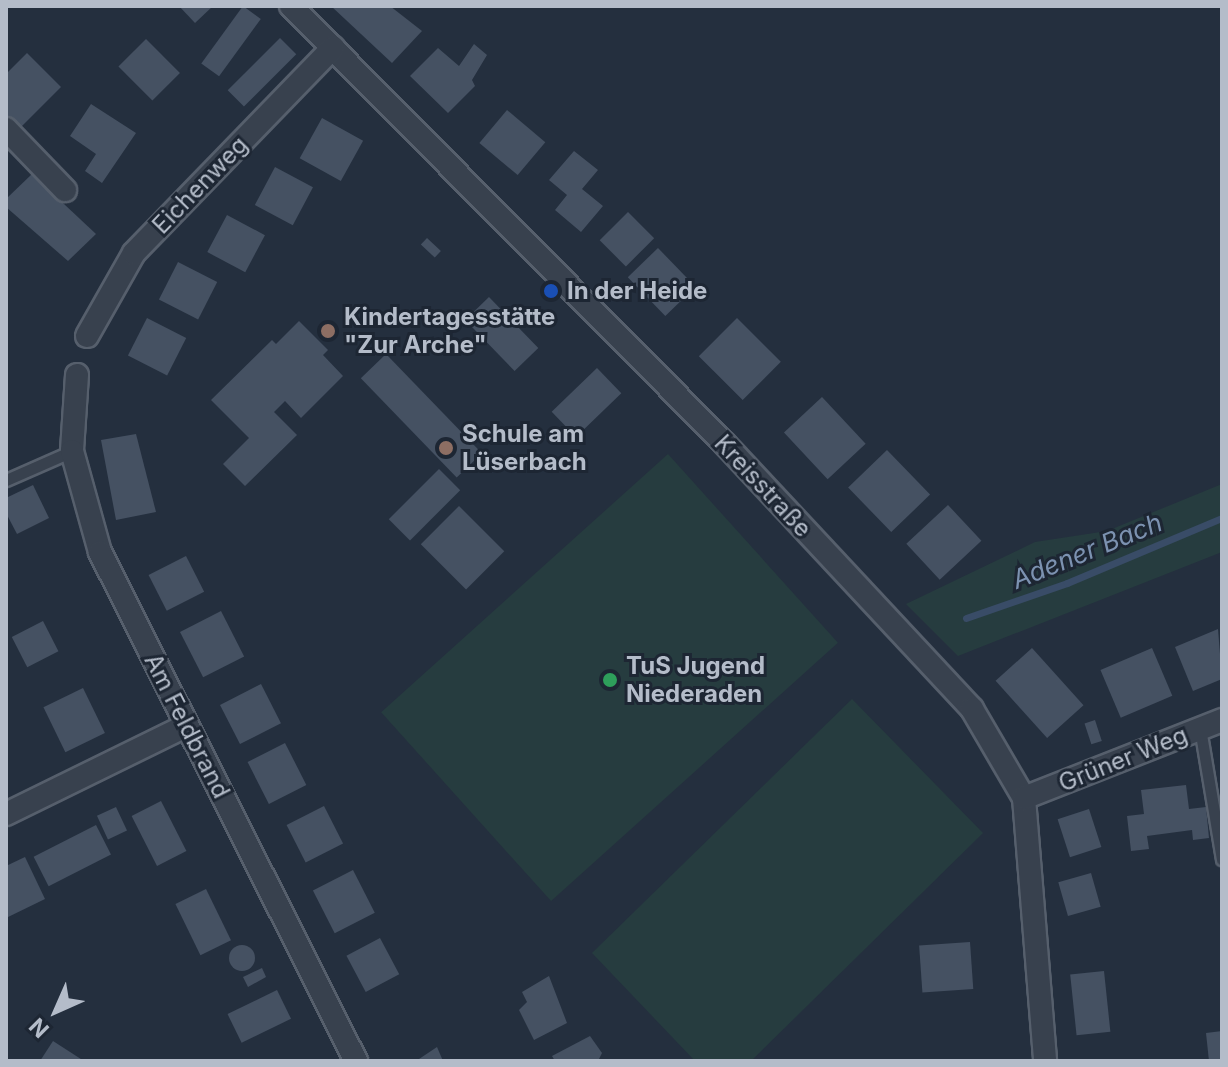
<!DOCTYPE html>
<meta charset="utf-8">
<style>
body{margin:0}
#map{position:relative;width:1228px;height:1067px;overflow:hidden;background:#242f3e;font-family:Inter,sans-serif}
div>[style]{position:absolute}
[style*='--x']{left:calc(var(--x)*1px);top:calc(var(--y)*1px);width:calc(var(--w)*1px);rotate:calc(var(--a)*1deg)}
.green>*{inset:0;background:#263c3f;transform-origin:0 0}
.stream>*{height:7px;margin:-3.5px;padding:0 3.5px;transform-origin:3.5px;border-radius:3.5px;background:#394c67}
.building>*{inset:0;background:#455162;transform-origin:0 0}
.round{border-radius:50%}
.roads{filter:drop-shadow(2px 0 #565f6c) drop-shadow(-2px 0 #565f6c) drop-shadow(0 2px #565f6c) drop-shadow(0 -2px #565f6c)}
.lane>*{height:11px;margin:-5.5px;padding:0 5.5px;transform-origin:5.5px;border-radius:5.5px;background:#38414e}
.street>*{height:22px;margin:-11px;padding:0 11px;transform-origin:11px;border-radius:11px;background:#38414e}
.dots>*{width:22px;height:22px;translate:-50% -50%;box-sizing:border-box;border:4px solid #1d2633;border-radius:50%}
span{translate:-50% -50%;white-space:nowrap;text-align:center;line-height:1.15;-webkit-text-stroke:6px #1d2633;paint-order:stroke}
.street-label{font-size:24px;color:#b4bcc9}
.poi-label{font-size:24px;color:#b4bcc9;font-weight:700}
.left{translate:0 -50%;text-align:left}
.water-label{font-size:26px;color:#7c92b1;font-style:italic}
.frame{position:absolute;inset:0;border:8px solid #b4bcc9;pointer-events:none}
.north{position:absolute;left:16px;top:971px;width:80px;height:80px;-webkit-text-stroke:6px #1d2633;paint-order:stroke;rotate:225deg;font-size:22px;font-weight:700;line-height:32px;text-align:center;color:#b4bcc9}
.north::after{content:'';display:block;margin:auto;width:28px;height:36px;background:#b4bcc9;clip-path:polygon(50% 0,100% 100%,50% 72%,0 100%)}
</style>
<div id="map">
<div class="green">
<i style="left:668px;top:454px;width:254px;height:386px;rotate:48deg"></i>
<i style="clip-path:polygon(1222px 484px,1222px 552px,958px 656px,906px 604px,1035px 542px,1107px 531px)"></i>
<i style="clip-path:polygon(852px 699px,983px 833px,751px 1061px,695px 1061px,592px 953px)"></i>
</div>
<div class="stream">
<i style="--x:966;--y:618;--w:107;--a:-19.1"></i>
<i style="--x:1067;--y:583;--w:168;--a:-22.8"></i>
</div>
<div class="building">
<i style="clip-path:polygon(179px 6px,213px 6px,195px 23px)"></i>
<i style="left:243px;top:6px;width:22px;height:71px;rotate:36deg"></i>
<i style="clip-path:polygon(331px 6px,390px 6px,422px 31px,392px 63px)"></i>
<i style="left:280px;top:38px;width:23px;height:74px;rotate:45deg"></i>
<i style="left:146px;top:39px;width:48px;height:39px;rotate:45deg"></i>
<i style="clip-path:polygon(474px 44px,487px 55px,472px 80px,475px 86px,448px 113px,410px 76px,438px 48px,459px 66px)"></i>
<i style="clip-path:polygon(27px 53px,61px 87px,18px 130px,6px 118px,6px 74px)"></i>
<i style="clip-path:polygon(91px 104px,136px 133px,102px 183px,85px 171px,96px 154px,70px 136px)"></i>
<i style="left:507px;top:110px;width:50px;height:43px;rotate:40deg"></i>
<i style="left:322px;top:118px;width:47px;height:46px;rotate:29deg"></i>
<i style="clip-path:polygon(574px 151px,598px 170px,582px 189px,603px 206px,581px 232px,555px 210px,567px 195px,549px 180px)"></i>
<i style="left:275px;top:167px;width:43px;height:43px;rotate:28deg"></i>
<i style="clip-path:polygon(32px 174px,96px 234px,68px 261px,6px 207px,6px 199px)"></i>
<i style="left:628px;top:212px;width:37px;height:40px;rotate:45deg"></i>
<i style="left:227px;top:215px;width:43px;height:42px;rotate:28deg"></i>
<i style="left:427px;top:238px;width:19px;height:9px;rotate:43deg"></i>
<i style="left:658px;top:248px;width:54px;height:42px;rotate:46deg"></i>
<i style="left:178px;top:262px;width:44px;height:42px;rotate:27deg"></i>
<i style="left:489px;top:297px;width:71px;height:33px;rotate:46deg"></i>
<i style="left:147px;top:318px;width:44px;height:42px;rotate:27deg"></i>
<i style="left:737px;top:318px;width:62px;height:54px;rotate:45deg"></i>
<i style="clip-path:polygon(299px 321px,328px 350px,323px 355px,343px 376px,301px 418px,285px 401px,274px 412px,297px 435px,245px 486px,223px 464px,249px 438px,211px 400px,272px 340px,276px 344px)"></i>
<i style="left:386px;top:354px;width:138px;height:35px;rotate:46deg"></i>
<i style="left:597px;top:368px;width:35px;height:63px;rotate:46deg"></i>
<i style="left:822px;top:397px;width:64px;height:52px;rotate:47deg"></i>
<i style="clip-path:polygon(136px 434px,156px 512px,116px 520px,101px 440px)"></i>
<i style="left:887px;top:450px;width:62px;height:54px;rotate:46deg"></i>
<i style="left:439px;top:469px;width:30px;height:71px;rotate:45deg"></i>
<i style="clip-path:polygon(33px 485px,49px 518px,17px 534px,6px 513px,6px 498px)"></i>
<i style="left:948px;top:505px;width:49px;height:57px;rotate:47deg"></i>
<i style="left:459px;top:506px;width:64px;height:54px;rotate:45deg"></i>
<i style="left:186px;top:556px;width:40px;height:42px;rotate:63deg"></i>
<i style="left:221px;top:611px;width:51px;height:46px;rotate:63deg"></i>
<i style="left:43px;top:621px;width:34px;height:35px;rotate:63deg"></i>
<i style="clip-path:polygon(1218px 629px,1222px 679px,1193px 691px,1175px 647px)"></i>
<i style="left:1032px;top:648px;width:77px;height:49px;rotate:48deg"></i>
<i style="left:1152px;top:648px;width:52px;height:56px;rotate:67deg"></i>
<i style="left:261px;top:684px;width:44px;height:46px;rotate:63deg"></i>
<i style="left:83px;top:688px;width:50px;height:44px;rotate:64deg"></i>
<i style="left:1095px;top:720px;width:22px;height:11px;rotate:72deg"></i>
<i style="left:285px;top:743px;width:47px;height:42px;rotate:63deg"></i>
<i style="clip-path:polygon(1186px 785px,1189px 809px,1206px 807px,1209px 838px,1193px 840px,1192px 830px,1147px 836px,1149px 849px,1131px 851px,1127px 816px,1144px 814px,1141px 790px)"></i>
<i style="left:161px;top:801px;width:56px;height:33px;rotate:63deg"></i>
<i style="left:324px;top:806px;width:42px;height:42px;rotate:63deg"></i>
<i style="left:116px;top:807px;width:26px;height:21px;rotate:65deg"></i>
<i style="left:1089px;top:809px;width:40px;height:33px;rotate:72deg"></i>
<i style="left:96px;top:825px;width:33px;height:70px;rotate:63deg"></i>
<i style="clip-path:polygon(25px 857px,45px 899px,6px 918px,6px 866px)"></i>
<i style="left:353px;top:870px;width:48px;height:45px;rotate:63deg"></i>
<i style="left:1091px;top:873px;width:35px;height:34px;rotate:74deg"></i>
<i style="left:206px;top:889px;width:57px;height:34px;rotate:64deg"></i>
<i style="left:380px;top:938px;width:41px;height:38px;rotate:62deg"></i>
<i style="left:970px;top:942px;width:47px;height:51px;rotate:86deg"></i>
<i class="round" style="left:229px;top:945px;width:26px;height:26px"></i>
<i style="clip-path:polygon(262px 968px,266px 977px,248px 987px,243px 977px)"></i>
<i style="left:1104px;top:971px;width:61px;height:34px;rotate:84deg"></i>
<i style="clip-path:polygon(549px 976px,567px 1023px,534px 1040px,519px 1010px,527px 1002px,522px 992px)"></i>
<i style="left:277px;top:990px;width:32px;height:55px;rotate:64deg"></i>
<i style="clip-path:polygon(1222px 1031px,1222px 1061px,1209px 1061px,1206px 1033px)"></i>
<i style="clip-path:polygon(590px 1036px,602px 1053px,598px 1061px,555px 1061px,552px 1056px)"></i>
<i style="clip-path:polygon(53px 1041px,84px 1061px,40px 1061px)"></i>
<i style="clip-path:polygon(437px 1047px,443px 1061px,416px 1061px)"></i>
</div>
<div class="roads">
<div class="lane">
<i style="--x:6;--y:480;--w:72;--a:-23.7"></i>
<i style="--x:1200;--y:728;--w:133;--a:80.5"></i>
</div>
<div class="street">
<i style="--x:291;--y:6;--w:617;--a:45.26"></i>
<i style="--x:725;--y:444;--w:362;--a:47"></i>
<i style="--x:972;--y:709;--w:103;--a:59.7"></i>
<i style="--x:1024;--y:798;--w:264;--a:85.4"></i>
<i style="--x:6;--y:129;--w:85;--a:46"></i>
<i style="--x:87;--y:336;--w:95;--a:-60.5"></i>
<i style="--x:134;--y:253;--w:286;--a:-45.9"></i>
<i style="--x:77;--y:375;--w:76;--a:93.8"></i>
<i style="--x:72;--y:451;--w:105;--a:74.5"></i>
<i style="--x:100;--y:552;--w:570;--a:63.3"></i>
<i style="--x:1024;--y:798;--w:213;--a:-21.5"></i>
<i style="--x:6;--y:814;--w:200;--a:-26.1"></i>
</div>
</div>
<div class="dots">
<i style="left:551px;top:291px;background:#1a4fb4"></i>
<i style="left:328px;top:331px;background:#8d6e63"></i>
<i style="left:446px;top:448px;background:#8d6e63"></i>
<i style="left:610px;top:680px;background:#2e9e5b"></i>
</div>
<div class="street-label">
<span style="left:200px;top:185px;rotate:-46deg">Eichenweg</span>
<span style="left:763px;top:486px;rotate:47deg">Kreisstraße</span>
<span style="left:187px;top:726px;rotate:63deg">Am Feldbrand</span>
<span style="left:1123px;top:759px;rotate:-22deg">Grüner Weg</span>
</div>
<div class="poi-label">
<span class="left" style="left:567px;top:291px">In der Heide</span>
<span class="left" style="left:344px;top:331px">Kindertagesstätte<br>"Zur Arche"</span>
<span class="left" style="left:462px;top:448px">Schule am<br>Lüserbach</span>
<span class="left" style="left:626px;top:680px">TuS Jugend<br>Niederaden</span>
</div>
<div class="water-label">
<span style="left:1087px;top:551px;rotate:-22deg">Adener Bach</span>
</div>
<div class="frame"></div>
<div class="north">N</div>
</div>
